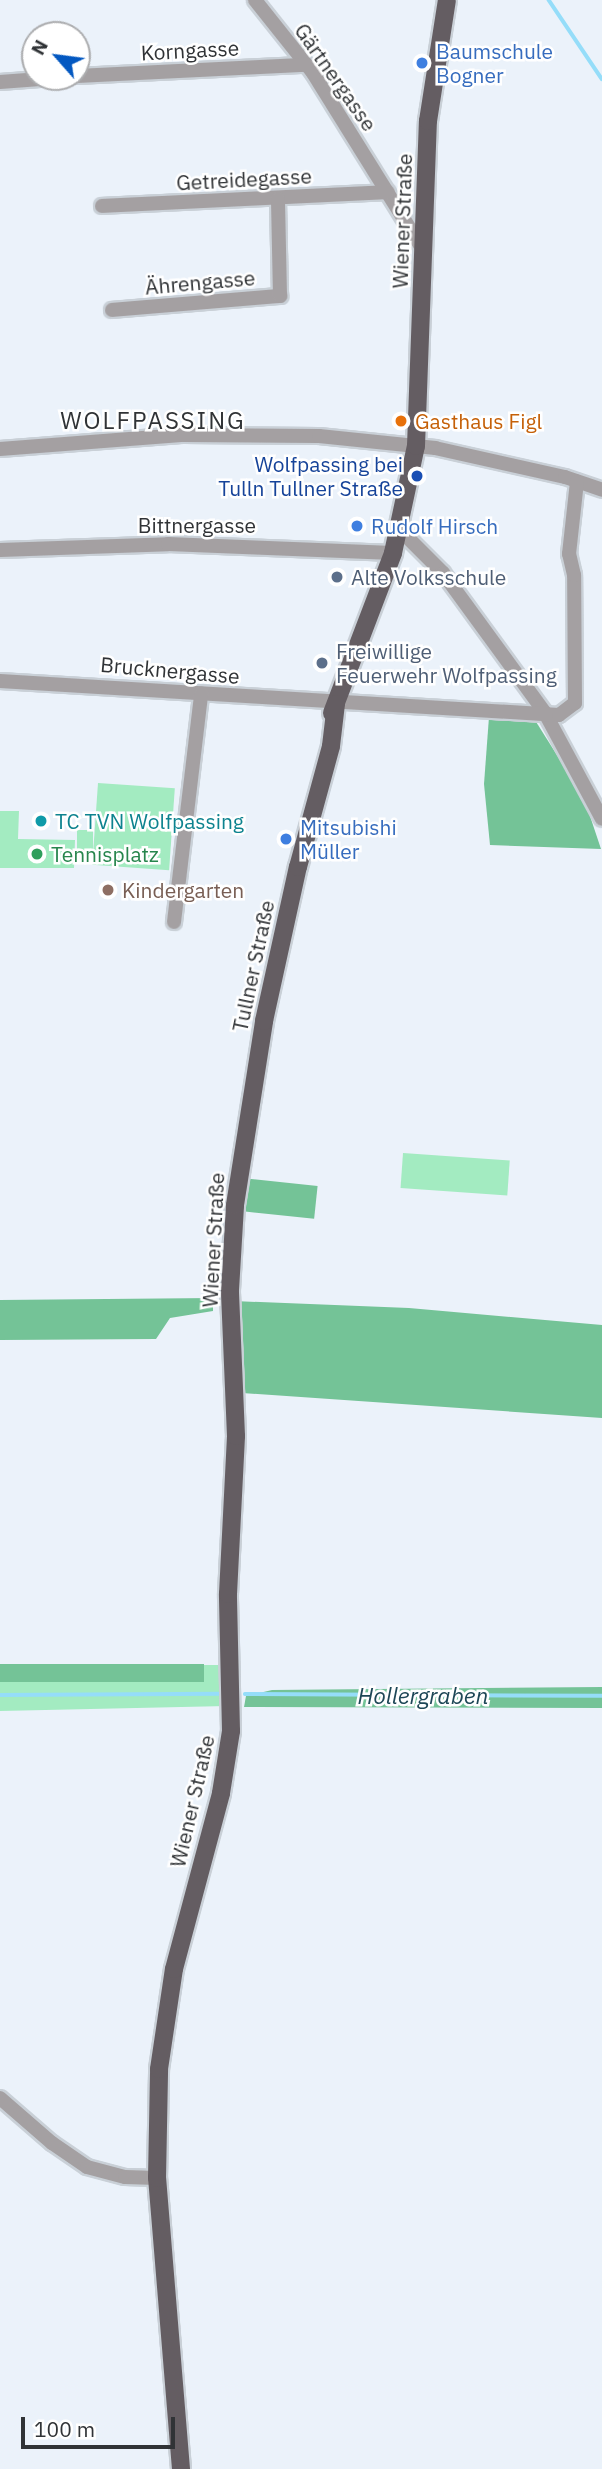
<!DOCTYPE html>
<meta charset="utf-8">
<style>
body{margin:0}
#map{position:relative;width:602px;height:2469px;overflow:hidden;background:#ebf2fa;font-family:"IBM Plex Sans",sans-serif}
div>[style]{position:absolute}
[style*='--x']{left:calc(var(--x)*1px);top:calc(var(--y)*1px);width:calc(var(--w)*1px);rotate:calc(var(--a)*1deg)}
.green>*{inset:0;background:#a3ebc1;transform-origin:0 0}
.forest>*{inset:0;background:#74c397;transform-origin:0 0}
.stream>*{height:3.5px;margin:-1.75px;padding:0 1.75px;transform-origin:1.75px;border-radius:1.75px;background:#95ddf9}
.roads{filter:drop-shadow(2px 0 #c9d0d7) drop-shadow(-2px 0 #c9d0d7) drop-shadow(0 2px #c9d0d7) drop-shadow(0 -2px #c9d0d7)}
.minor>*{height:14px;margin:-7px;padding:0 7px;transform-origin:7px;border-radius:7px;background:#a4a0a2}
.major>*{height:18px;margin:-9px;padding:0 9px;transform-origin:9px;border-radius:9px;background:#645d62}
.dots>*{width:19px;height:19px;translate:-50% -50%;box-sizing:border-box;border:4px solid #fff;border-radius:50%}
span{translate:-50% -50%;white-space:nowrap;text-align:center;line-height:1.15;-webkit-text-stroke:5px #fff;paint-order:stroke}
.street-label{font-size:21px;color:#303336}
.shop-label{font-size:21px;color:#366cbe}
.left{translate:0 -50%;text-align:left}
.food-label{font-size:21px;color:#c56008}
.transit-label{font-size:21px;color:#164399}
.right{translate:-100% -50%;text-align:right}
.service-label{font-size:21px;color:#4e5e75}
.culture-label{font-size:21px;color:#0d838f}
.leisure-label{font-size:21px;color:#27864d}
.education-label{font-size:21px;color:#785e54}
.water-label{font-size:23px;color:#1e4757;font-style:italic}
.quarter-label{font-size:24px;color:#303336;letter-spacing:2px}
.north{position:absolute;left:21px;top:21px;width:70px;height:70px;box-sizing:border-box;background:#fff;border:2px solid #acadaf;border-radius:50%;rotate:298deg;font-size:19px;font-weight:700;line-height:28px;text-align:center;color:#303336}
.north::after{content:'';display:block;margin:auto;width:24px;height:32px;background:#0358c1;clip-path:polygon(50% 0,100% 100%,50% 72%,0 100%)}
.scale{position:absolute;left:21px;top:2417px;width:154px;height:32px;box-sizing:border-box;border:4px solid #303336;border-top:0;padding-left:9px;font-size:21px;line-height:24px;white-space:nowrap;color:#303336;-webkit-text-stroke:5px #fff;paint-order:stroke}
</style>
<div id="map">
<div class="green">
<i style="left:98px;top:783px;width:77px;height:82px;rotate:4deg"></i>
<i style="clip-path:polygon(0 811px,19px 811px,18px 839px,75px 840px,74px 868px,0 868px)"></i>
<i style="left:77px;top:830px;width:16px;height:29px"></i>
<i style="left:403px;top:1153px;width:107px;height:35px;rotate:4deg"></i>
<i style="clip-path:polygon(204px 1665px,225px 1665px,227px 1706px,0 1711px,0 1682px,203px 1681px)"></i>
</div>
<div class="forest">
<i style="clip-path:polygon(489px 717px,533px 717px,584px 798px,601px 849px,490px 845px,484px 784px)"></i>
<i style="left:242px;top:1178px;width:76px;height:33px;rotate:6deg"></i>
<i style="clip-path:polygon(213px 1298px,213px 1311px,170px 1318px,156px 1339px,0 1340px,0 1300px)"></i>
<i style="clip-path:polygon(234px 1301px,409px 1308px,602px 1325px,602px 1418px,242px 1393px)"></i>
<i style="left:0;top:1664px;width:204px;height:18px"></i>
<i style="clip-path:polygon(602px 1687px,602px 1708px,244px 1707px,246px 1696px,272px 1690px)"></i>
</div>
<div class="stream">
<i style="--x:549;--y:0;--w:95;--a:56.1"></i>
<i style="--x:245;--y:1694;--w:357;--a:0.3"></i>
<i style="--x:0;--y:1695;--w:224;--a:-0.3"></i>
</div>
<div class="roads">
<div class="minor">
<i style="--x:255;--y:0;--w:93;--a:51.5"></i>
<i style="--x:313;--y:73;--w:210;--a:58.1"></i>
<i style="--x:77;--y:76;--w:229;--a:-2.8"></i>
<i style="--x:0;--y:82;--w:67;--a:-4.3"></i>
<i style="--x:102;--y:206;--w:286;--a:-2.8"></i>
<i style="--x:112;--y:310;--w:169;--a:-4.8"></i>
<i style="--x:280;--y:296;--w:97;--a:-91.2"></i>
<i style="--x:0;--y:449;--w:185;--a:-4.4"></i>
<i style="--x:184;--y:435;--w:135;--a:0.4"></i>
<i style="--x:319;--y:436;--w:117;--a:5.9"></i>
<i style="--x:435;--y:448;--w:133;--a:12.6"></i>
<i style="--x:565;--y:477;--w:39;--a:19"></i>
<i style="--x:399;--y:529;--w:62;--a:45"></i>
<i style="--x:443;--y:573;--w:173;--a:53.9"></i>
<i style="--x:545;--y:713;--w:120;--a:61.7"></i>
<i style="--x:0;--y:550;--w:168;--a:-2"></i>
<i style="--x:168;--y:544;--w:225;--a:2.3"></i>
<i style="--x:0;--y:681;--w:560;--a:3.48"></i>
<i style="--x:559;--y:715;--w:20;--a:-37"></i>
<i style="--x:575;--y:703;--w:128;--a:-90.4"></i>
<i style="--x:574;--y:575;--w:22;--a:-103"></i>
<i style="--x:569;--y:554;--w:73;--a:-83.7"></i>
<i style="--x:174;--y:922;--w:230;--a:-83.2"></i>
<i style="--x:0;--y:2098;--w:69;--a:40.9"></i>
<i style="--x:52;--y:2143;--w:42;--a:34.4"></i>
<i style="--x:87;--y:2167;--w:39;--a:15"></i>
<i style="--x:125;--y:2177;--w:32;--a:2"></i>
</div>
<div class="major">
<i style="--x:332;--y:713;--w:171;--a:-69.1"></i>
<i style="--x:393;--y:553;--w:109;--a:-77.9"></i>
<i style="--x:416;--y:446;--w:325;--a:-87.9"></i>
<i style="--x:428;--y:121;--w:122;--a:-81.1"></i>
<i style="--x:181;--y:2469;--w:292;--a:-94.7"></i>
<i style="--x:157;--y:2178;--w:109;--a:-88.9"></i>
<i style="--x:159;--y:2069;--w:101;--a:-81.5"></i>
<i style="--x:174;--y:1969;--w:182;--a:-75"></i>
<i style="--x:221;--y:1793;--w:63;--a:-80.8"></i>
<i style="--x:231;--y:1731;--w:137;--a:-91.3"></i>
<i style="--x:228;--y:1594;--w:158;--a:-87.1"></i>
<i style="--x:236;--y:1436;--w:146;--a:-92.4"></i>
<i style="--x:230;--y:1290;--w:85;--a:-86.6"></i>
<i style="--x:235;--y:1205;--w:186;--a:-81"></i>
<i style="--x:264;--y:1021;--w:158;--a:-77.6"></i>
<i style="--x:298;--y:867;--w:125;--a:-74.7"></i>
<i style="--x:331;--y:746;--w:42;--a:-83.2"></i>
</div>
</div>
<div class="dots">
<i style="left:422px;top:63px;background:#3f7fe0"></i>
<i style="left:401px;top:421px;background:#e8710a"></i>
<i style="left:417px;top:476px;background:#1a4fb4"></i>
<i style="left:357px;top:526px;background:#3f7fe0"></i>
<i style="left:337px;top:577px;background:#5c6f8a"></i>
<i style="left:322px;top:663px;background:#5c6f8a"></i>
<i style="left:41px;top:821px;background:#0f9aa8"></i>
<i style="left:286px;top:839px;background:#3f7fe0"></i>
<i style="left:37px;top:854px;background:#2e9e5b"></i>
<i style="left:108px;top:890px;background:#8d6e63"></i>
</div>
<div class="street-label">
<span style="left:190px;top:50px;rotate:-3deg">Korngasse</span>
<span style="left:336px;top:77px;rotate:55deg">Gärtnergasse</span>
<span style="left:244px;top:179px;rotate:-3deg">Getreidegasse</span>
<span style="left:402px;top:221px;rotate:-88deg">Wiener Straße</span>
<span style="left:200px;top:282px;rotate:-5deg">Ährengasse</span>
<span style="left:197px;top:525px">Bittnergasse</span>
<span style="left:170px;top:670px;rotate:5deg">Brucknergasse</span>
<span style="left:253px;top:966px;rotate:-78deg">Tullner Straße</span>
<span style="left:213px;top:1240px;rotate:-87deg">Wiener Straße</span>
<span style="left:192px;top:1801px;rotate:-77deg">Wiener Straße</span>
</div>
<div class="shop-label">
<span class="left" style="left:436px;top:63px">Baumschule<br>Bogner</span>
<span class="left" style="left:371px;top:526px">Rudolf Hirsch</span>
<span class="left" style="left:300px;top:839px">Mitsubishi<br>Müller</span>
</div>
<div class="food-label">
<span class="left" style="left:415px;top:421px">Gasthaus Figl</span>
</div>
<div class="transit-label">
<span class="right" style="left:403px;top:476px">Wolfpassing bei<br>Tulln Tullner Straße</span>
</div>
<div class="service-label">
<span class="left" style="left:351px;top:577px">Alte Volksschule</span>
<span class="left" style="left:336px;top:663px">Freiwillige<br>Feuerwehr Wolfpassing</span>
</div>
<div class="culture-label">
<span class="left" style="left:55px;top:821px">TC TVN Wolfpassing</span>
</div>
<div class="leisure-label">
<span class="left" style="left:51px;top:854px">Tennisplatz</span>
</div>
<div class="education-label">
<span class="left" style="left:122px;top:890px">Kindergarten</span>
</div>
<div class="water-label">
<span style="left:423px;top:1695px">Hollergraben</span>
</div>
<div class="quarter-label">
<span style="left:153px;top:421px">WOLFPASSING</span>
</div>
<div class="north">N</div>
<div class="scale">100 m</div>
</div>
